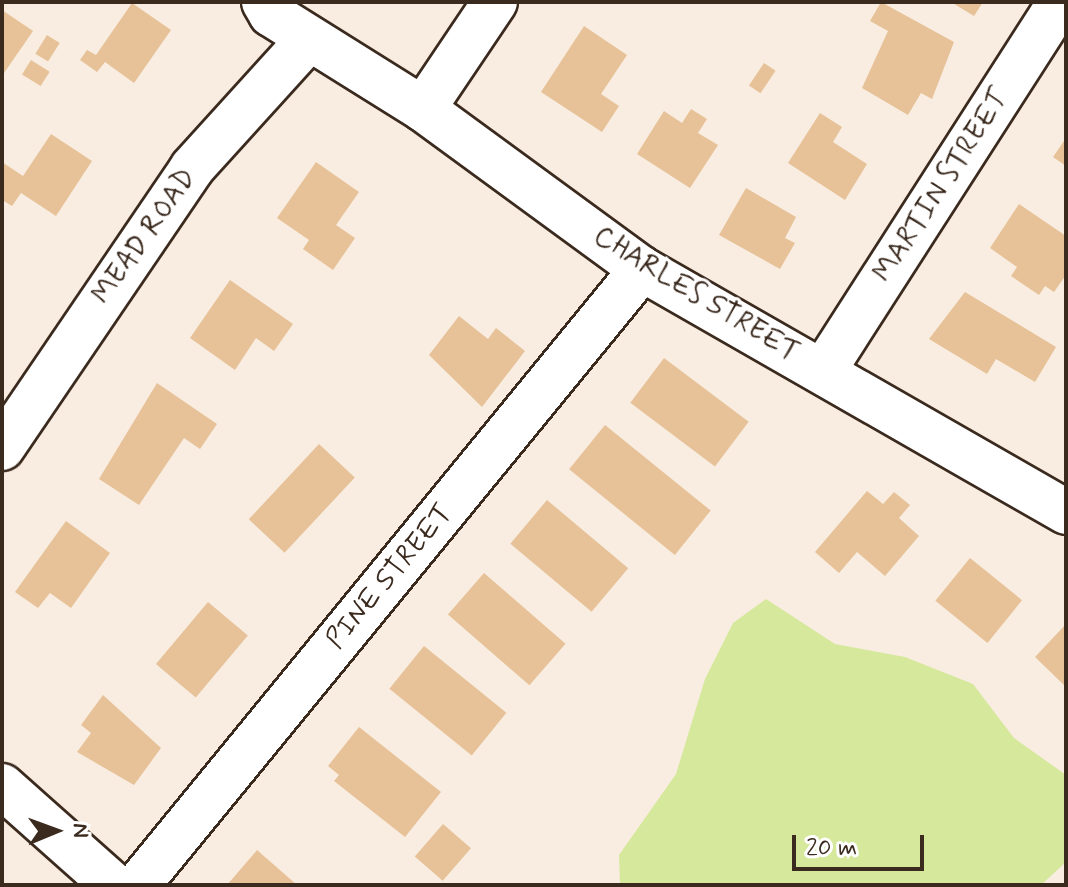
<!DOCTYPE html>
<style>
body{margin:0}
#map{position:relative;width:1068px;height:887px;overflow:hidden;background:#f8ede0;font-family:Mynerve,sans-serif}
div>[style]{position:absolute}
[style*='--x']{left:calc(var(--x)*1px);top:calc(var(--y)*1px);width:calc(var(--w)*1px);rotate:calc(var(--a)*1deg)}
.green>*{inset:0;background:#d6e89c}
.building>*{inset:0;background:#e7c298;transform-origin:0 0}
.roads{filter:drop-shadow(2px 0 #3b2a1e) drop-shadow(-2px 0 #3b2a1e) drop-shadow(0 2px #3b2a1e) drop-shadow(0 -2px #3b2a1e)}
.minor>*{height:44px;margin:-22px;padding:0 22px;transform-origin:22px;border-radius:22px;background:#fff}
span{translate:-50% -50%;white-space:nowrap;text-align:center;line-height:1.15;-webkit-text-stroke:6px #fff;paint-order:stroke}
.street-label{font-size:28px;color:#3b2a1e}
.frame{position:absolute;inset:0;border:4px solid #3b2a1e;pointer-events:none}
.north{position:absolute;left:16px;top:791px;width:80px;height:80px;-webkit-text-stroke:6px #fff;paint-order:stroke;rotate:89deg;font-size:22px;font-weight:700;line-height:32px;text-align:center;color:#3b2a1e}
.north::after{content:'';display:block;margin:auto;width:28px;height:36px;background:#3b2a1e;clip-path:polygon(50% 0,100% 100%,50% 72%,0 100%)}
.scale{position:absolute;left:792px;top:835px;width:132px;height:36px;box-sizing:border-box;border:4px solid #3b2a1e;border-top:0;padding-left:10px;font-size:24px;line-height:28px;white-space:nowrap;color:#3b2a1e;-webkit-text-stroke:6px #fff;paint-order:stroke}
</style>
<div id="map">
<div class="green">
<i style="clip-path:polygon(766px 599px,835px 644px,905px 657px,973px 684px,1014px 738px,1066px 775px,1066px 862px,1041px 885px,620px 885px,619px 855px,676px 774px,705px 679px,733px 623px)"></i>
</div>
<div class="building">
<i style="clip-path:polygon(881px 2px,954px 42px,932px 99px,921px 93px,908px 115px,862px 88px,888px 31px,870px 21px)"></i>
<i style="clip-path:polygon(951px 2px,983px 2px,974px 16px)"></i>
<i style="clip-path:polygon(132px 3px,171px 30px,134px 83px,105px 62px,97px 72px,80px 60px,87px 50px,96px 55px)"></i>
<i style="clip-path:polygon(2px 10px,33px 31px,2px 76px)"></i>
<i style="clip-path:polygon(584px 26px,627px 55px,601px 94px,619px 106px,602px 132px,541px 92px)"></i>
<i style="left:47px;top:35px;width:15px;height:22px;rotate:32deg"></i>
<i style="left:31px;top:60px;width:22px;height:17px;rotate:32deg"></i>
<i style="left:764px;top:63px;width:14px;height:27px;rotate:34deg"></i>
<i style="clip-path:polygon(691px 109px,707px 119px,698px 133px,718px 145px,690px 188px,637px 154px,664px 111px,682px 123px)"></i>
<i style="clip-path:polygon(820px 113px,842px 127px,833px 142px,867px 164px,845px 200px,788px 163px)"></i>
<i style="clip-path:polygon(51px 134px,92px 161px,56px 216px,21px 193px,12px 206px,2px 200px,2px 162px,23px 176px)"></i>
<i style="clip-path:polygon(1066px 138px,1066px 166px,1053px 157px)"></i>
<i style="clip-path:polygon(316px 162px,359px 192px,336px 225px,355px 238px,333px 270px,303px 249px,309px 240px,277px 218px)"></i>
<i style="clip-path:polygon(746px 188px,796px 217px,785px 238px,795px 243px,780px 269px,719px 235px)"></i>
<i style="clip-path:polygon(1019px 204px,1066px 236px,1066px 275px,1054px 292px,1045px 286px,1039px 295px,1011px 276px,1017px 267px,990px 248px)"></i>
<i style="clip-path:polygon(230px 280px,293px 324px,274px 351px,256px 338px,235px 370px,190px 338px)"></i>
<i style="clip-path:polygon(965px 292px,1056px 347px,1035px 382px,996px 359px,987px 374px,929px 339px)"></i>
<i style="clip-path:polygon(459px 316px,488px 339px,496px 328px,525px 351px,482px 407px,429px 355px)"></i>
<i style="left:664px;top:358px;width:106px;height:56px;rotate:37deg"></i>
<i style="clip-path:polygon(157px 383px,217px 424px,200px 449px,184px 438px,139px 505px,99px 479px)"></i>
<i style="left:605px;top:425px;width:136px;height:57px;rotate:39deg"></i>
<i style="left:319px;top:444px;width:49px;height:103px;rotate:43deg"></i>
<i style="clip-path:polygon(867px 491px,883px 504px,894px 492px,910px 505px,899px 518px,919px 536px,885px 576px,857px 552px,839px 573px,815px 552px)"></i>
<i style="left:547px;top:500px;width:106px;height:57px;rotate:40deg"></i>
<i style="clip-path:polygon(66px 521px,110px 553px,71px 608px,50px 593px,38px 608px,15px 592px)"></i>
<i style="left:970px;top:558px;width:67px;height:55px;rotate:39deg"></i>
<i style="left:484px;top:573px;width:108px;height:55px;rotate:41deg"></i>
<i style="left:208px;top:602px;width:52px;height:81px;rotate:40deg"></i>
<i style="clip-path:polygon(1066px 624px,1066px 687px,1035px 657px)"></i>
<i style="left:424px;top:646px;width:106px;height:55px;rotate:39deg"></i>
<i style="clip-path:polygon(103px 695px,161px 748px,134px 785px,77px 752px,91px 733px,81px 725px)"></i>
<i style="clip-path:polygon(359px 727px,441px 792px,405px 837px,334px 781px,339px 775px,328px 766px)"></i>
<i style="left:443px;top:824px;width:37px;height:43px;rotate:41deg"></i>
<i style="clip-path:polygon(257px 850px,297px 885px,227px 885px)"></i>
</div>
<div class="roads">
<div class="minor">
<i style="--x:264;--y:2;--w:14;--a:60"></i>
<i style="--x:271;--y:14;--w:179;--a:32"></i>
<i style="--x:423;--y:109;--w:271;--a:36.2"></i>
<i style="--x:642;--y:269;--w:489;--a:29.8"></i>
<i style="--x:423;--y:109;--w:129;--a:-56.1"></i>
<i style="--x:824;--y:370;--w:437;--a:-57.3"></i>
<i style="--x:2;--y:448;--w:338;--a:-55.8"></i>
<i style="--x:192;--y:168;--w:173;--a:-47.8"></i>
<i style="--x:2;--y:786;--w:149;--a:41.7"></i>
<i style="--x:138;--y:885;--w:796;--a:-50.71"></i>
</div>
</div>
<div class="street-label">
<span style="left:942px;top:186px;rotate:-57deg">MARTIN STREET</span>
<span style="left:145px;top:237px;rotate:-55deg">MEAD ROAD</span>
<span style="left:696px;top:295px;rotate:31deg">CHARLES STREET</span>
<span style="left:390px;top:577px;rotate:-50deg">PINE STREET</span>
</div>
<div class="frame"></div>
<div class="north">N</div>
<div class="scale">20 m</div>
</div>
